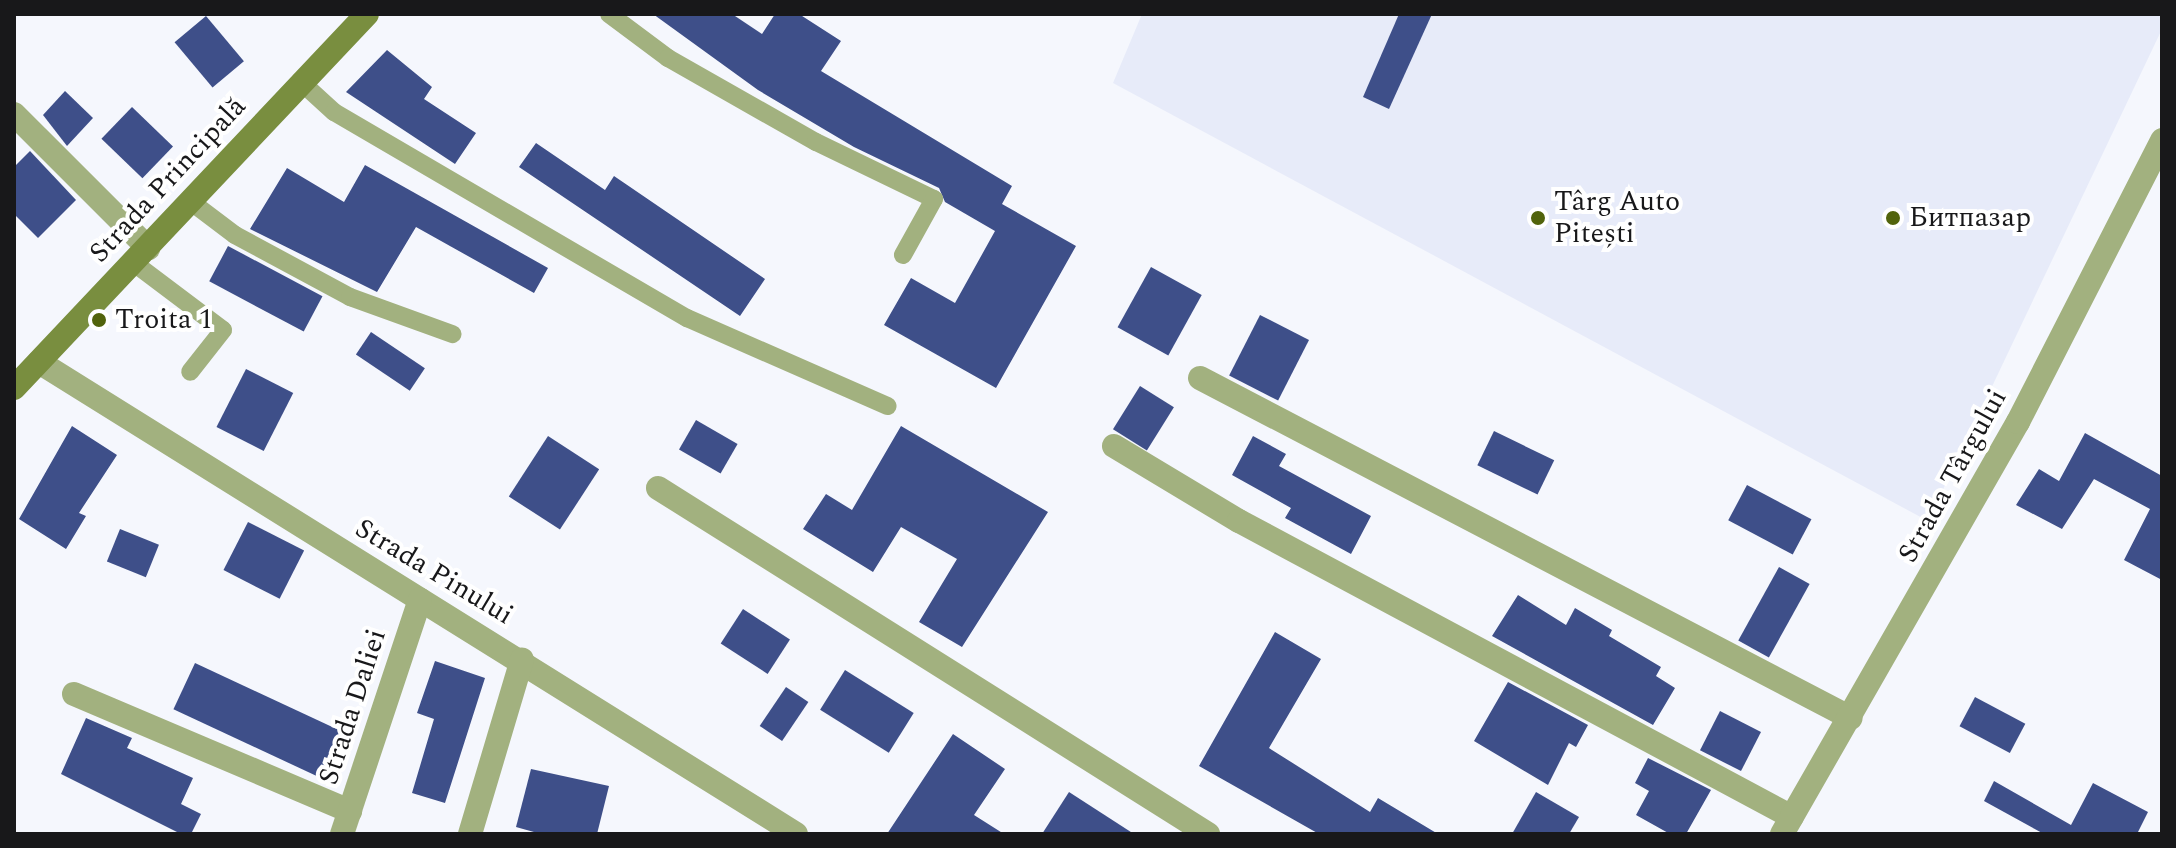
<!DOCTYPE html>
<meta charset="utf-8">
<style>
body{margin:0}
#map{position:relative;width:2176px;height:848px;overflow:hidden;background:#f5f7fd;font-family:Spectral,serif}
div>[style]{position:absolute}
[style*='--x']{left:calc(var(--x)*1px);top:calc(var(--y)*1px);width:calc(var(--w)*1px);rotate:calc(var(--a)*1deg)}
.built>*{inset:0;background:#e7ebf9}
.building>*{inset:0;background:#3e4f89;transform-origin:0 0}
.lane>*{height:18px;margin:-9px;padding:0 9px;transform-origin:9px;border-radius:9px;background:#a2b17f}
.street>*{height:24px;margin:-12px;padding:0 12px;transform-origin:12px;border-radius:12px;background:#a2b17f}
.secondary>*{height:24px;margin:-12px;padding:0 12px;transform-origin:12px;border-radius:12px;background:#798e3f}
.dots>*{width:22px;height:22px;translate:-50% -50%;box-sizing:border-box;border:4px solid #fff;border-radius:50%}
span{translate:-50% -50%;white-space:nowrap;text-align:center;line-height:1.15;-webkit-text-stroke:8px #fff;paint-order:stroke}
.street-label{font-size:28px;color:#18181a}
.poi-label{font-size:28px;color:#18181a}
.left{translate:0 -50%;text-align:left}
.frame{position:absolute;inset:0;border:16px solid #18181a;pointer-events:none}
</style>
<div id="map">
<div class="built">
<i style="clip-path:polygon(1142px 14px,2162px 14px,2162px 29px,1928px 521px,1113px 83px)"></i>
</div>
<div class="building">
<i style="clip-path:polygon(653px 14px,732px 14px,762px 34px,775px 14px,799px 14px,841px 41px,821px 71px,1012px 186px,1002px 204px,1076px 246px,996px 388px,884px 325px,911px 278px,955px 303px,995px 231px,945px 202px,939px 188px,854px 147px,758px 90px)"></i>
<i style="clip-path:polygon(1399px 14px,1432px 14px,1389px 109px,1363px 97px)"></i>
<i style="left:206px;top:16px;width:59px;height:41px;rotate:50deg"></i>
<i style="clip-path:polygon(387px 50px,432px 87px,424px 99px,476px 133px,455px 164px,346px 92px)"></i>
<i style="clip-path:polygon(65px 91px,93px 118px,67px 146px,43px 115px)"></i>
<i style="left:132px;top:107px;width:57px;height:44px;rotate:44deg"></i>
<i style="clip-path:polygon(536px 143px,605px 190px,614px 176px,765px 279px,740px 316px,519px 167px)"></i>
<i style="clip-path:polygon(30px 151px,76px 200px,38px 238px,14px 214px,14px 167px)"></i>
<i style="clip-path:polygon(365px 165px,548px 268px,534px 293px,416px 227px,377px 292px,250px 229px,287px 168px,344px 202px)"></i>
<i style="left:228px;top:246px;width:107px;height:40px;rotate:28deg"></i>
<i style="left:1151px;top:267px;width:58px;height:69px;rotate:29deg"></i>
<i style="left:1260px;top:315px;width:55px;height:68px;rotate:27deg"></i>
<i style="left:371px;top:332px;width:65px;height:27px;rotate:34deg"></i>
<i style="left:246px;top:369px;width:53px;height:65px;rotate:27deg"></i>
<i style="left:1140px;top:386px;width:40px;height:51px;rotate:32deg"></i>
<i style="left:696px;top:420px;width:48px;height:34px;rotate:30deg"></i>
<i style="clip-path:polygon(72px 426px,117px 455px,79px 513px,86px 516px,66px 549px,19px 519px)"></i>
<i style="clip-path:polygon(901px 426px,1048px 512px,962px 647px,919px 622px,957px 559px,901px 527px,873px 572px,803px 529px,826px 494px,852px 510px)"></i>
<i style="left:1494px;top:431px;width:67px;height:38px;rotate:26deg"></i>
<i style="clip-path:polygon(2085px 433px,2162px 476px,2162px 580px,2124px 560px,2150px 509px,2094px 479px,2062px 529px,2016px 505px,2039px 469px,2059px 481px)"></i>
<i style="left:548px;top:436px;width:61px;height:72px;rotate:33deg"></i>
<i style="clip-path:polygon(1253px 436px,1286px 454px,1279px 466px,1371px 516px,1351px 554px,1285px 518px,1291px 508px,1232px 475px)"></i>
<i style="left:1747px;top:485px;width:73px;height:40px;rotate:28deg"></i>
<i style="left:248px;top:522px;width:63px;height:54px;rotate:27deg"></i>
<i style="left:120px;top:529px;width:42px;height:35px;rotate:22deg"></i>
<i style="left:1779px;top:567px;width:35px;height:84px;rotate:29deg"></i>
<i style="clip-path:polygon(1518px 595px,1566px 625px,1575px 608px,1612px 630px,1609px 636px,1661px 667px,1656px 676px,1675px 688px,1653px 725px,1492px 636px)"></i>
<i style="left:743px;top:609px;width:56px;height:41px;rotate:33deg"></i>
<i style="clip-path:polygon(1275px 632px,1321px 659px,1269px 748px,1370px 812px,1378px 798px,1438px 834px,1319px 834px,1199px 766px)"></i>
<i style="clip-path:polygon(435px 661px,485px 678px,445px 803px,412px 793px,434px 719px,417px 713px)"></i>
<i style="left:195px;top:663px;width:161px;height:51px;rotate:25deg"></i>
<i style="left:845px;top:670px;width:81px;height:47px;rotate:32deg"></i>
<i style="clip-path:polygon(1508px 682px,1588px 725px,1576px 747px,1569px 743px,1548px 785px,1474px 741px)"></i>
<i style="left:786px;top:687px;width:27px;height:47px;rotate:34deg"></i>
<i style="left:1975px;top:697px;width:57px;height:33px;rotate:28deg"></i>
<i style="left:1720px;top:711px;width:46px;height:44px;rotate:27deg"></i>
<i style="clip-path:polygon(86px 718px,132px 738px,127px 748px,193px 778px,181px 804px,201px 814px,191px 834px,181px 834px,61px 774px)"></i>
<i style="clip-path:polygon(953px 734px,1005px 769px,974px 815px,1004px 834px,887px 834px)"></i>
<i style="clip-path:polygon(1648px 758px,1711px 790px,1686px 834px,1670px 834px,1636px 815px,1649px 791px,1635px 783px)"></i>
<i style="clip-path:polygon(531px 769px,609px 786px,597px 834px,541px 834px,516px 827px)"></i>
<i style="clip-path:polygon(1994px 781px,2071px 825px,2093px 783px,2148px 812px,2137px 834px,2044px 834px,1984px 801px)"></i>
<i style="clip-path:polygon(1069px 792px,1134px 834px,1042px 834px)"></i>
<i style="clip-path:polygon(1536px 792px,1579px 817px,1569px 834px,1512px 834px)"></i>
</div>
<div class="lane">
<i style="--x:609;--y:14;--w:74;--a:36.7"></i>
<i style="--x:668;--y:58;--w:170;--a:29.6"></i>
<i style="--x:816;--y:142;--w:131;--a:25.8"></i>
<i style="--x:934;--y:199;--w:64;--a:119"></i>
<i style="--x:300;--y:81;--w:46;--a:42.4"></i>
<i style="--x:334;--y:112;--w:409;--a:30.3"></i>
<i style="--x:687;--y:318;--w:219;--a:23.7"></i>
<i style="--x:190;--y:201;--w:56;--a:37.1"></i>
<i style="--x:235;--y:235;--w:131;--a:28.3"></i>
<i style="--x:350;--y:297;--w:109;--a:19.9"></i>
<i style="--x:134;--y:263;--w:111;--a:37"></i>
<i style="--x:223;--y:330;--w:53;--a:128.2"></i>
</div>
<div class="street">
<i style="--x:14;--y:114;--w:190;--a:45"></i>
<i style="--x:39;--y:362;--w:892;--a:31.94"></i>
<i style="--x:1200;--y:378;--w:734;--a:27.58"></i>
<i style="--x:1114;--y:446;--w:146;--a:31"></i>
<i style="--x:1239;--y:521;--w:627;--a:28.16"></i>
<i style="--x:658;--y:488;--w:650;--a:32.17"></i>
<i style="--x:74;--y:694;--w:300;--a:23"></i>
<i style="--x:342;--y:834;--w:247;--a:-71.6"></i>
<i style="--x:470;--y:834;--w:182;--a:-73.4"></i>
<i style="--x:1782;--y:834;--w:475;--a:-60.2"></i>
<i style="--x:2018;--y:422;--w:317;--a:-62.9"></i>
</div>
<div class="secondary">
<i style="--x:14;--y:388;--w:514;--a:-46.65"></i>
</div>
<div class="dots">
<i style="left:1538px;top:218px;background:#51630c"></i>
<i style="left:1893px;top:218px;background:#51630c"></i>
<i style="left:99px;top:320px;background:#51630c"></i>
</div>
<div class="street-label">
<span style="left:168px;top:180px;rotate:-47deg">Strada Principală</span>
<span style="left:1953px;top:476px;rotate:-61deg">Strada Târgului</span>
<span style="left:434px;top:572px;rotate:31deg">Strada Pinului</span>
<span style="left:353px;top:707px;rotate:-72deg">Strada Daliei</span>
</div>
<div class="poi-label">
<span class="left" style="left:1554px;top:218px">Târg Auto<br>Pitești</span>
<span class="left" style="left:1909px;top:218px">Битпазар</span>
<span class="left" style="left:115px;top:320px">Troita 1</span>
</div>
<div class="frame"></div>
</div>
